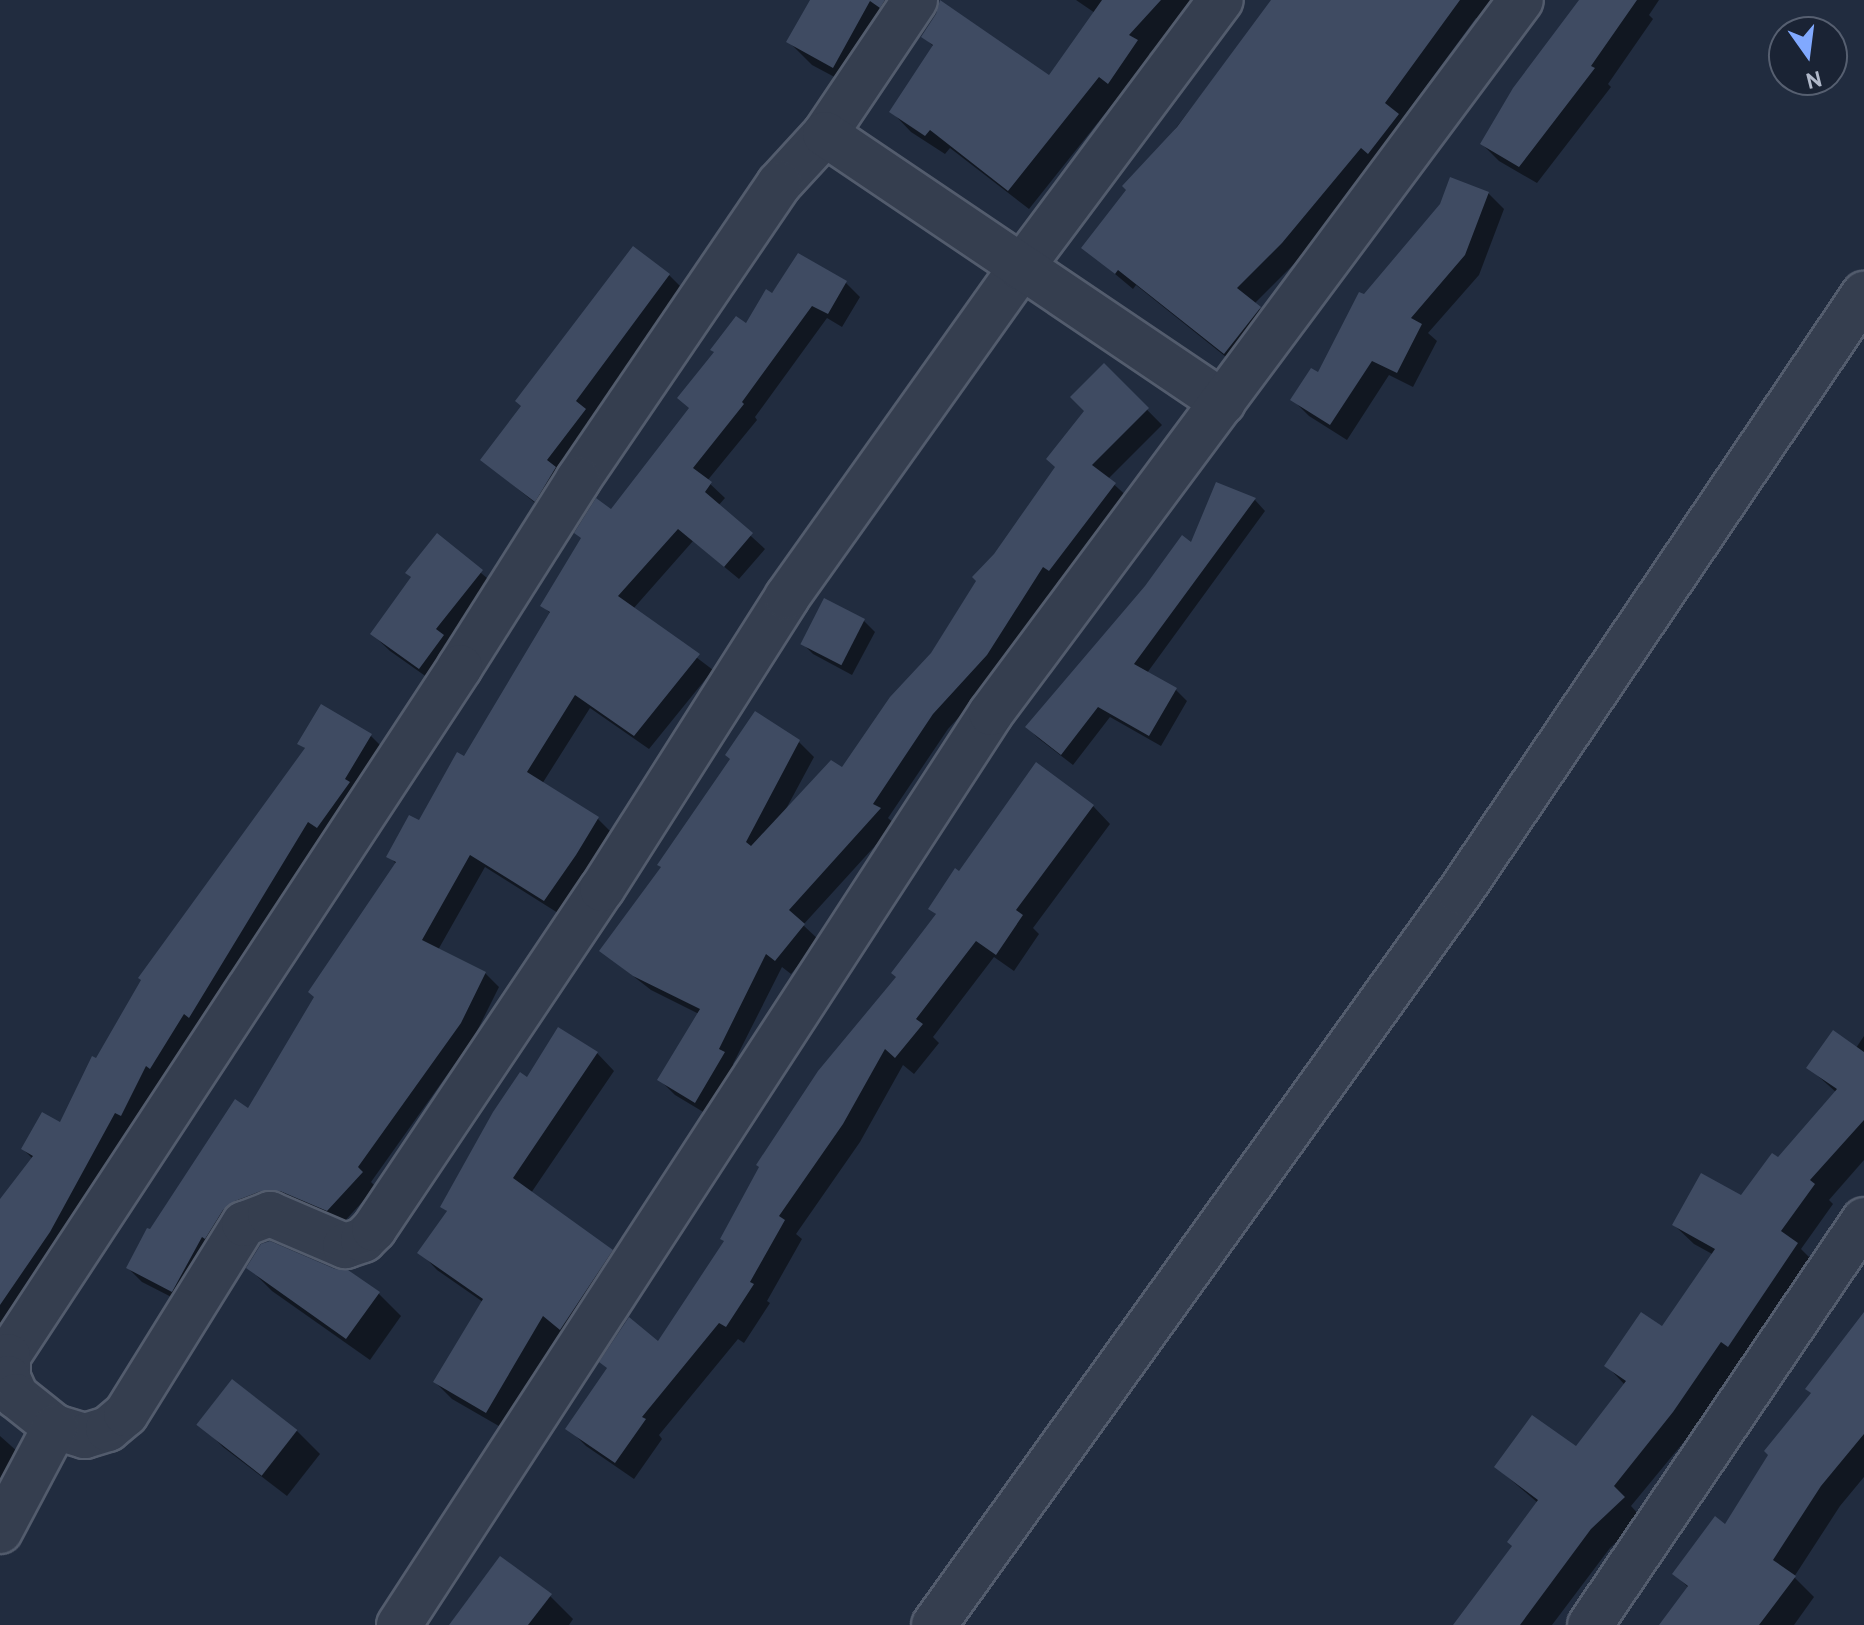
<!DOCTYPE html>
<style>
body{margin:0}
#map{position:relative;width:1864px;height:1625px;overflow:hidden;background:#212c3f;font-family:Overpass,sans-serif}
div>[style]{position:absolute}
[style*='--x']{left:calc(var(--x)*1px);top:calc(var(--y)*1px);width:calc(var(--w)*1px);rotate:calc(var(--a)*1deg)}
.shadow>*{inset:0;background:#0007}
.building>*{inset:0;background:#3f4b62;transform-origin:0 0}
.roads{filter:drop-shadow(2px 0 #535c6d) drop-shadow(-2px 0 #535c6d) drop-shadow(0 2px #535c6d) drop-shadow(0 -2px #535c6d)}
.minor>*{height:44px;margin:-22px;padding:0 22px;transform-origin:22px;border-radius:22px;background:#353e4f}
span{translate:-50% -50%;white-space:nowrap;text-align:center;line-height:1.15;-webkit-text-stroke:6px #1a2334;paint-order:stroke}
.north{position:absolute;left:1768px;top:16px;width:80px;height:80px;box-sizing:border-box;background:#1a2334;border:2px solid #565f70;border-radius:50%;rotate:166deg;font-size:22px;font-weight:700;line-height:32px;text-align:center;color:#b1b9ca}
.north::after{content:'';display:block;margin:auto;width:28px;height:36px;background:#81a9ff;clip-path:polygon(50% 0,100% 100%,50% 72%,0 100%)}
</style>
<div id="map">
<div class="shadow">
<i style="clip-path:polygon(814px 0,929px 0,857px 89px,812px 65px,789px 42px)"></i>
<i style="clip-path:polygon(1076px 0,1198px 0,1149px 54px,1156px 61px,1128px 102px,1119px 96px,1029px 209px,950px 148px,945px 154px,911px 132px,892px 112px,934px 47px,923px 36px,1050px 78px,1095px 13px)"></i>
<i style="clip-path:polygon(1274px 0,1495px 0,1483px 22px,1476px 18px,1402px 119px,1415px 132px,1379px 164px,1298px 260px,1254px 304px,1277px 326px,1241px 369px,1136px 285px,1133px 289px,1084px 248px)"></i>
<i style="clip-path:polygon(1582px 0,1659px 0,1649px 15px,1653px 19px,1608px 84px,1611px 87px,1537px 183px,1499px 161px,1482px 144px)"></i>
<i style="clip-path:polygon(1488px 193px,1504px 209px,1479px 275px,1428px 333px,1437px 341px,1413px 387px,1389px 375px,1347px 440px,1309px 416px,1293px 400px,1319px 375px,1364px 297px)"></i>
<i style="clip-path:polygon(799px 255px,846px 283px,860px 297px,842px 327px,827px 318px,755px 417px,757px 420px,707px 481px,725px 498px,718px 506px,765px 549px,739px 579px,693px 541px,633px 609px,713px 670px,649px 749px,590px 708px,542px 784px,598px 819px,612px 833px,558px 913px,485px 867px,438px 950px,485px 973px,499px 987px,474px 1037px,371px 1182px,376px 1187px,342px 1224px,236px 1225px,187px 1305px,142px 1282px,128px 1268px,151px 1232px,249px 1111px,397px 865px,389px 856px,420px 823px,464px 758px,551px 614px,542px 605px,690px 409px)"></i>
<i style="clip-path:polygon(669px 275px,686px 292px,593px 418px,602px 427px,552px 517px,483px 460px)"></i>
<i style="clip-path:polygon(1104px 366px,1162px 425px,1108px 479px,1130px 499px,1065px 585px,1059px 580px,1002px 670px,948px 729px,888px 818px,895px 824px,803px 925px,819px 940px,791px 974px,782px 967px,733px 1064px,738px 1069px,710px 1116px,675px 1095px,660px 1080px,699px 1014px,651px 990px,601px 951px,799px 742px,814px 757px,786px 809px,842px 770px,933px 654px,1057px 468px,1087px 411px)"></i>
<i style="clip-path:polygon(1255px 500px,1265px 511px,1147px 673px,1176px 690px,1187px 701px,1161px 746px,1110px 717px,1073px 765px,1038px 738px,1027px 727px,1192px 545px)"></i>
<i style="clip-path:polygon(437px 536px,500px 589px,438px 685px,390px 651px,372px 634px,413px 578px)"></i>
<i style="clip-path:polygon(864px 621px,875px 632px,852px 675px,813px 654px,802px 643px)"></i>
<i style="clip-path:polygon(371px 736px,387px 752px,0 1334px,0 1204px,33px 1159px,23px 1149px,61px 1125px,96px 1061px,307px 750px,300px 743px)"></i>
<i style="clip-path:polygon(1093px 806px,1110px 824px,1033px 928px,1039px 934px,1014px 971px,994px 957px,933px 1037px,939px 1043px,914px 1074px,903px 1065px,860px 1142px,796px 1234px,802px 1239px,767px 1301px,770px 1303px,744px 1343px,738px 1339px,659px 1435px,662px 1439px,634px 1479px,586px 1446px,568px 1428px,659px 1344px,938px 916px,930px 908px,960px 874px)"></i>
<i style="clip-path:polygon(1864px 1036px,1864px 1160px,1829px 1200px,1833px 1204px,1801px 1249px,1816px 1264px,1748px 1364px,1741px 1360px,1692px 1432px,1631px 1506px,1642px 1518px,1610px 1548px,1552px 1625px,1455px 1625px,1514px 1546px,1538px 1503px,1496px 1467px,1576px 1448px,1625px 1385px,1607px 1366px,1662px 1329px,1714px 1255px,1694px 1244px,1674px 1225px,1742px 1198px,1837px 1093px,1809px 1068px,1856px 1048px)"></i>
<i style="clip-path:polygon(597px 1053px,614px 1071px,531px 1193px,612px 1251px,629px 1268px,579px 1346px,561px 1331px,504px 1429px,452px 1399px,435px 1382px,483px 1302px,437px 1270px,420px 1252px,449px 1213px,442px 1206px,528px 1079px)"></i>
<i style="clip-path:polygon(249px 1268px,378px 1293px,401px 1316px,370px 1360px,272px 1291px)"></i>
<i style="clip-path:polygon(1864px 1315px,1864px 1477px,1840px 1506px,1794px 1577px,1814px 1597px,1794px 1625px,1661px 1625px,1689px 1588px,1674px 1574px,1726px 1527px)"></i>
<i style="clip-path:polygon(200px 1424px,297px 1431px,320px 1454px,287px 1496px,223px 1447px)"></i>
<i style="clip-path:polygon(0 1436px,37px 1469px,0 1524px)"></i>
<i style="clip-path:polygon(550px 1596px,573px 1619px,569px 1625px,476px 1625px)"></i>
</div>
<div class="building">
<i style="clip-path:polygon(810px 0,885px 0,880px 8px,870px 1px,833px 68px,786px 42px)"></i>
<i style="clip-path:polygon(940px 0,1049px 75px,1102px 0,1161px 0,1129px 35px,1138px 40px,1108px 84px,1099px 77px,1008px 191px,930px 130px,925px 136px,889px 112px,933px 45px,921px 37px,936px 14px)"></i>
<i style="clip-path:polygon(1271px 0,1460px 0,1385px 103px,1399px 114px,1368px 154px,1361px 148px,1282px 243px,1237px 288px,1261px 307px,1224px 354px,1118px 270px,1115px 274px,1081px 248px,1126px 190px,1122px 186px,1177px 127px)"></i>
<i style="clip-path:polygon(1579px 0,1637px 0,1591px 66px,1595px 68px,1519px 167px,1480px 144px,1513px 88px)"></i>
<i style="clip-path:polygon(1450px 177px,1489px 192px,1465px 255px,1411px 318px,1422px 324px,1397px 373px,1372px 361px,1330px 425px,1290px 400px,1311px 368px,1318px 372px,1359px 292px,1364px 294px,1440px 204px)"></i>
<i style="clip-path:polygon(633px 246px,670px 274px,576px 401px,586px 409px,547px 460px,556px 467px,535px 502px,480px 460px,521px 406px,515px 401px)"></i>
<i style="clip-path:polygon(798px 253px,847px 281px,828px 314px,812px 306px,742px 402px,744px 404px,693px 468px,712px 482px,705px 492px,753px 533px,724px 567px,678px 529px,618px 596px,700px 654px,634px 736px,575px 695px,527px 772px,599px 817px,576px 855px,544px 901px,470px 855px,422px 940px,486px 972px,461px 1023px,358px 1167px,363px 1172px,327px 1211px,280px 1191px,261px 1191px,235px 1201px,223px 1210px,205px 1239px,202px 1237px,172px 1292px,126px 1268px,147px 1228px,150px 1229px,235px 1099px,248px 1108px,314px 997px,308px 992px,396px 862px,386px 857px,409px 815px,419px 820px,457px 752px,464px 756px,550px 612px,540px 606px,581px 538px,574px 533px,596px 498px,611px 509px,689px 408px,677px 398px,714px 352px,710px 350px,736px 316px,746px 323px,766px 289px,772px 293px)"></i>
<i style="clip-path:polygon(1104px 363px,1149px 408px,1092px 465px,1116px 483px,1049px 571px,1043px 567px,987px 655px,933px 714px,873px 804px,881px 808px,789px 910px,805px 924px,775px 961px,766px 954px,719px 1049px,725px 1052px,695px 1103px,657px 1080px,700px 1009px,633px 976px,599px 951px,661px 867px,657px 865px,730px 759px,725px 755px,755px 711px,800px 740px,746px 842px,751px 846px,831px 760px,842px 767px,890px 697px,931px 653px,976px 581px,972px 577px,994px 554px,1055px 467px,1046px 459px,1084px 411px,1070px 397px)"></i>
<i style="clip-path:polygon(1216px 482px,1256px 498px,1134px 664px,1177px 688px,1149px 736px,1098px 707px,1061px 755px,1025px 727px,1145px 586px,1182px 535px,1191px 542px)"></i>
<i style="clip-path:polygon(437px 533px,483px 570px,436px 629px,444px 635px,419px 669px,370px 634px,411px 577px,405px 573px)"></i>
<i style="left:824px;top:598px;width:46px;height:52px;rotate:27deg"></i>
<i style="clip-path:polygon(321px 704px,372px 734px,345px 779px,350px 782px,317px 828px,308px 822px,189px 1018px,184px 1014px,150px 1069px,146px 1066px,121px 1116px,115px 1113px,50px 1232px,0 1305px,0 1199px,33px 1156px,21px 1149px,42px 1112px,60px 1122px,92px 1056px,96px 1058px,141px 980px,138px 978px,305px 748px,297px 744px)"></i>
<i style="clip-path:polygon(1036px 762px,1094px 805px,1016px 910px,1023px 915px,996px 955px,976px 941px,916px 1019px,923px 1024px,895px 1058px,885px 1049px,843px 1124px,779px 1216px,785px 1220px,750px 1282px,754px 1284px,726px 1327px,719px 1323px,642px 1417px,646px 1419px,615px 1463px,565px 1429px,607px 1368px,599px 1362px,629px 1317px,658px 1341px,724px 1241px,720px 1239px,759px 1167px,756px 1165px,818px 1071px,896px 977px,891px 973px,936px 914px,928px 909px,955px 868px,959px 871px)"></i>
<i style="clip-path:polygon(558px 1027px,598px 1052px,513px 1178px,613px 1250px,560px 1330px,543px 1316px,486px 1413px,433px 1382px,483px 1299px,417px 1253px,447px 1211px,440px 1207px,493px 1112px,520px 1072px,527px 1077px)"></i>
<i style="clip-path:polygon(1833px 1030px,1864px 1052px,1864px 1120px,1810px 1180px,1815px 1184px,1781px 1231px,1798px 1243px,1728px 1347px,1721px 1342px,1673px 1412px,1614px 1486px,1625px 1497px,1591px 1529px,1520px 1625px,1453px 1625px,1512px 1546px,1507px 1542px,1538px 1500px,1494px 1467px,1532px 1415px,1576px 1446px,1626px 1381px,1604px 1366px,1641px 1312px,1662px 1326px,1715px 1249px,1672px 1225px,1701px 1173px,1741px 1195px,1772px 1153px,1778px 1157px,1837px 1089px,1806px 1068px)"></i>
<i style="clip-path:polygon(270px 1241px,335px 1269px,348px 1270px,380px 1292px,346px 1339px,246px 1268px,261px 1244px)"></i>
<i style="clip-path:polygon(1864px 1312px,1864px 1434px,1821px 1486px,1773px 1560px,1796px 1576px,1759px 1625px,1659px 1625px,1688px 1586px,1672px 1574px,1715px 1516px,1725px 1524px,1768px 1455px,1764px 1451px,1811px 1393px,1805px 1389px)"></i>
<i style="left:232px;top:1379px;width:83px;height:58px;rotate:38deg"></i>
<i style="clip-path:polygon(500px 1556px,552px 1594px,528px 1625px,449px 1625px)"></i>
</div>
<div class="roads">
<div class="minor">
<i style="--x:915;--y:0;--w:161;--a:123.9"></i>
<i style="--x:825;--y:134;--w:68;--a:132.6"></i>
<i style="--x:779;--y:184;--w:358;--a:124.2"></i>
<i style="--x:578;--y:480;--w:221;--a:122.3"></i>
<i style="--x:460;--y:667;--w:824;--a:123.27"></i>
<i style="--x:8;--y:1356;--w:22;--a:90"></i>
<i style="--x:8;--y:1378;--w:20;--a:66"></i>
<i style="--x:16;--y:1396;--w:50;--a:38.5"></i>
<i style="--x:55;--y:1427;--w:31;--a:17"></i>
<i style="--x:85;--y:1436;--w:24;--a:-17"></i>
<i style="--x:108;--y:1429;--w:23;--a:-40"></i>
<i style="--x:126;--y:1414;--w:224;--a:-58.2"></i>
<i style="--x:244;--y:1224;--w:28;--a:-21"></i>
<i style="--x:270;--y:1214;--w:82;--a:23.1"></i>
<i style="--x:345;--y:1246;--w:19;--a:-18"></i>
<i style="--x:363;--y:1240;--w:16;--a:-45"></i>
<i style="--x:374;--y:1229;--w:409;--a:-56.2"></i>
<i style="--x:602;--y:889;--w:346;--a:-57.6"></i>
<i style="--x:787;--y:597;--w:404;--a:-54.6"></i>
<i style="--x:1021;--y:268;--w:334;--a:-53.3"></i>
<i style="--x:825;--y:134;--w:480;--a:34"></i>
<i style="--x:0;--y:1531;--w:118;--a:-62.1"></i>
<i style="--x:399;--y:1625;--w:1087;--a:-57.01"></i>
<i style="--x:991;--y:713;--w:888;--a:-53.38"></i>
<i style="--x:934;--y:1625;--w:902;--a:-54.34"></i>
<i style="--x:1460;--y:892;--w:722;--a:-55.96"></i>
<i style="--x:1590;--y:1625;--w:489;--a:-55.9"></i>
</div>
</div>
<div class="north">N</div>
</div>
